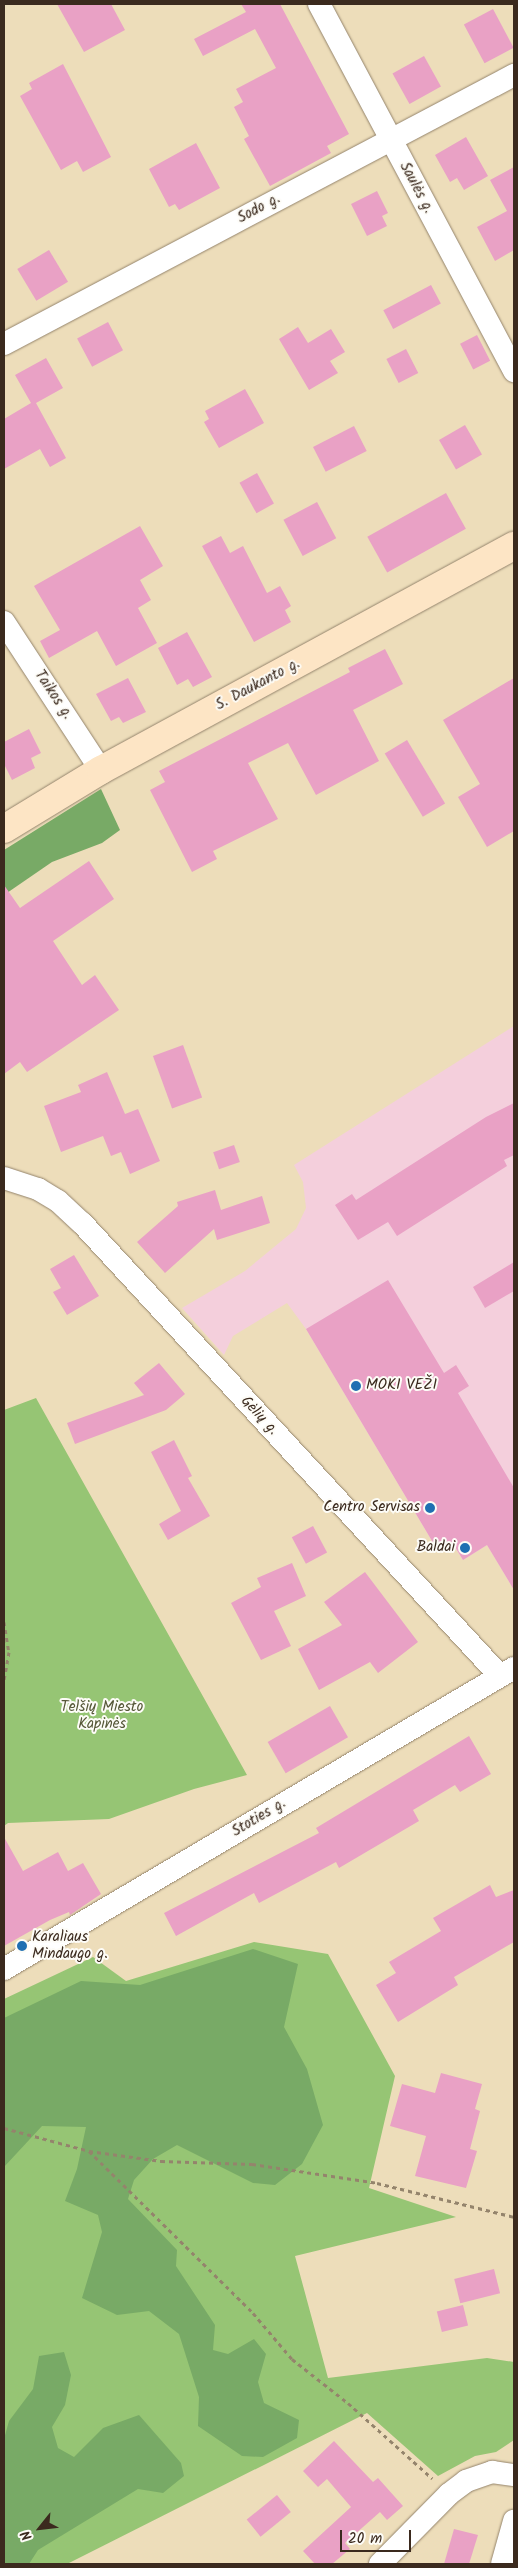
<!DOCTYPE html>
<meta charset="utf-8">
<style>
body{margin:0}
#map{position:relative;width:518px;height:2568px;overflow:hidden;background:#edddba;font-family:Kalam,sans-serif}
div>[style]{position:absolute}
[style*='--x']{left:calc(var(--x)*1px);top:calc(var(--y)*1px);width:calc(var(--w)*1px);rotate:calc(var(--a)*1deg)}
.built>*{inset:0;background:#f4cfdc}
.green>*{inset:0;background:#96c574}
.forest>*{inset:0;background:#78aa66}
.building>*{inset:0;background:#e9a1c5;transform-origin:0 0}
.path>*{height:3px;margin-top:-1.5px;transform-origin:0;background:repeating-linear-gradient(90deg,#94846c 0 4px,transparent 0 8px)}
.roads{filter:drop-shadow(0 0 1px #94846c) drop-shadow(0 0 1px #94846c)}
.street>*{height:22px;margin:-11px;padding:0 11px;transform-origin:11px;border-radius:11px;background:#fff}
.secondary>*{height:28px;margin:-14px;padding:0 14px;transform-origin:14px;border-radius:14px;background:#fde5c5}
.dots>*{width:14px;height:14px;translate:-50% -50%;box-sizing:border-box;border:2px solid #fdfcf7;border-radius:50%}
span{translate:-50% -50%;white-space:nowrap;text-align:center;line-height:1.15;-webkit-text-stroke:4px #fdfcf7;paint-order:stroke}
.street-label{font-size:15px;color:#3b2a1e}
.poi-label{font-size:15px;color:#3b2a1e}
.left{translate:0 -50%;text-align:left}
.right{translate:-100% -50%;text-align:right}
.park-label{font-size:15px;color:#565838}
.frame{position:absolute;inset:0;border:5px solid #3b2a1e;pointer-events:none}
.north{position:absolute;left:15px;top:2503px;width:50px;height:50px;-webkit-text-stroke:4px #fdfcf7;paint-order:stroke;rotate:241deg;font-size:14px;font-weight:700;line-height:20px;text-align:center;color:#3b2a1e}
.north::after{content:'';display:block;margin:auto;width:18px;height:22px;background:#3b2a1e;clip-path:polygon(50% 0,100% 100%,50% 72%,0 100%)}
.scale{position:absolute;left:340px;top:2530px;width:71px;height:22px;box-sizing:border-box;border:2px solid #3b2a1e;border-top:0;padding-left:6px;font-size:15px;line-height:18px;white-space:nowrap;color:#3b2a1e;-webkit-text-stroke:4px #fdfcf7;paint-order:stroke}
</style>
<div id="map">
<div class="built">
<div style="clip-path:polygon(514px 1026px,514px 1590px,487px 1545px,463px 1560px,452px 1543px,438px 1551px,306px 1329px,287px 1303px,233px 1336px,224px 1355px,182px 1308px,245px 1271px,296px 1229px,306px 1208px,303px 1182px,294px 1165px)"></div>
</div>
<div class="green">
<div style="clip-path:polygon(36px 1398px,247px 1775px,194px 1789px,109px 1819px,8px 1823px,4px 1826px,4px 1410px)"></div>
<div style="clip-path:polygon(254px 1942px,328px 1954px,395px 2076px,369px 2188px,456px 2217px,295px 2256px,328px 2378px,487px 2358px,514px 2362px,514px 2440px,496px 2452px,475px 2456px,438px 2476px,367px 2413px,67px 2564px,4px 2564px,4px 1999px,93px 1957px,126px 1981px)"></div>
</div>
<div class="forest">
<div style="clip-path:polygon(101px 789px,120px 830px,102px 843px,52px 862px,4px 895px,4px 850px)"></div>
<div style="clip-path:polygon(253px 1949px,298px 1964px,284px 2027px,307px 2069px,323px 2125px,302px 2164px,275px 2185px,253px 2183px,177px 2145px,153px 2159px,134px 2180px,128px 2199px,177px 2250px,176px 2266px,215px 2325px,213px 2350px,228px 2354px,254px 2339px,266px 2354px,258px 2382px,264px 2403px,299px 2420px,297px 2438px,263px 2457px,242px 2456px,198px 2426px,199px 2397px,179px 2334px,149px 2311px,117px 2315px,82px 2298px,102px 2232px,98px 2215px,65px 2201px,77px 2169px,86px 2127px,42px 2126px,4px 2167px,4px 2018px,81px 1981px,140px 1985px)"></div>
<div style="clip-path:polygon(64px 2352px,71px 2375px,65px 2405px,52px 2427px,58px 2448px,74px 2457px,103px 2428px,139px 2415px,181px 2463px,184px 2476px,163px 2493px,138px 2489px,38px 2550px,29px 2564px,4px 2564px,4px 2439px,9px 2421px,33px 2389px,39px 2356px)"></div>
</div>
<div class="building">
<div style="clip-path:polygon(57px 4px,111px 4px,125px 30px,84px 52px)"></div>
<div style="clip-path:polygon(241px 4px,280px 4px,349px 134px,327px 146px,331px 153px,270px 186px,244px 139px,249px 136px,234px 107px,243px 102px,236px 89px,276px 68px,255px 29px,203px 56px,194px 39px,246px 12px)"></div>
<div style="left:493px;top:9px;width:44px;height:33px;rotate:62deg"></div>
<div style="left:424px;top:56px;width:35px;height:36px;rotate:61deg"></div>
<div style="clip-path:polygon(63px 64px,111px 157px,83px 172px,77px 161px,61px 170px,20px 96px,32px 89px,29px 83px)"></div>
<div style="clip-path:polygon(466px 137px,488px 176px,464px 190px,457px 178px,450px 182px,435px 155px)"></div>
<div style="clip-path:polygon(196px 143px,220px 188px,179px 210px,175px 204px,169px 207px,149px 169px)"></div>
<div style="clip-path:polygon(514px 167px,514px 250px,495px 261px,477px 227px,507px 211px,490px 180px)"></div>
<div style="clip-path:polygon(377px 191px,388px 213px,382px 216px,387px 226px,367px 236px,351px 204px)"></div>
<div style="left:49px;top:250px;width:37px;height:37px;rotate:59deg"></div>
<div style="left:431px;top:285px;width:21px;height:54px;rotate:62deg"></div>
<div style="left:108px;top:322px;width:32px;height:35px;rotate:62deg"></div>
<div style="clip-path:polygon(298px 327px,308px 343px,331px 329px,345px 352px,330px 361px,338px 373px,309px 390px,279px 339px)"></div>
<div style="left:477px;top:335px;width:29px;height:19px;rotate:63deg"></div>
<div style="left:406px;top:349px;width:27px;height:22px;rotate:63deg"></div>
<div style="clip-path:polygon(46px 358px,63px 388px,36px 403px,66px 458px,50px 467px,40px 449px,4px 469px,4px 419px,31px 403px,15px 375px)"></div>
<div style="clip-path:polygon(245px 389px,264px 423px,219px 448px,204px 422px,209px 419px,205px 411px)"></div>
<div style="left:465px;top:425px;width:34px;height:30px;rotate:60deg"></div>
<div style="left:354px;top:426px;width:28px;height:46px;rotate:63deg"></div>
<div style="left:257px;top:473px;width:35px;height:20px;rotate:61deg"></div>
<div style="left:446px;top:493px;width:41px;height:90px;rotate:61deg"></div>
<div style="left:317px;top:502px;width:41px;height:38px;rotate:62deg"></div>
<div style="clip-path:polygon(140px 526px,163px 566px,140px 580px,151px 600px,138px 608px,157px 643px,116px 666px,97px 631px,49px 658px,40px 641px,60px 630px,34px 586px)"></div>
<div style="clip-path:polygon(221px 536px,230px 553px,243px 546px,267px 593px,280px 586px,291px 606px,285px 610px,291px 622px,254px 642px,202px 546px)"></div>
<div style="clip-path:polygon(187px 632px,212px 677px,193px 687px,188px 679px,177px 685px,158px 648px)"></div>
<div style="clip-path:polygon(385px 649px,403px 684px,353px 710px,379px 761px,316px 795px,288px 743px,248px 763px,278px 819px,213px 851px,217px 859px,192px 872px,150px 790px,165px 782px,159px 771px,350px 672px,348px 668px)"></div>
<div style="clip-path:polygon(128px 678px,146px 712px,123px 723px,119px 717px,111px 721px,96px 694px)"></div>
<div style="clip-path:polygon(514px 678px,514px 831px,487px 847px,458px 797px,480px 784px,443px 720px)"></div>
<div style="clip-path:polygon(29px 729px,41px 753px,31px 758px,35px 768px,12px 780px,4px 764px,4px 742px)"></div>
<div style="left:407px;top:740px;width:74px;height:26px;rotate:59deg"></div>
<div style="clip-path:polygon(89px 861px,114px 899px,53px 941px,82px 985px,95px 975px,119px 1010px,27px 1072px,20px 1062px,4px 1074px,4px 885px,20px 908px)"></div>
<div style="left:183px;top:1045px;width:56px;height:32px;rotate:70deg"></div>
<div style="clip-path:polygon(107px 1072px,125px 1114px,138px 1109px,160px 1161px,130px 1174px,121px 1152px,111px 1156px,103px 1136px,61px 1152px,44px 1106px,81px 1092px,78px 1085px)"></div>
<div style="clip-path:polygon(514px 1103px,514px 1155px,504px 1160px,507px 1166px,397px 1236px,388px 1222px,358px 1240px,335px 1205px,352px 1194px,356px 1200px,486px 1117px)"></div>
<div style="left:234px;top:1145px;width:18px;height:22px;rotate:71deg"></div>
<div style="clip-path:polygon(215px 1190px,221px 1210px,262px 1196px,270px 1223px,217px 1240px,214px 1229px,165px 1273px,137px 1242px,178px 1206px,177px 1202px)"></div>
<div style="clip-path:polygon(74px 1255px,99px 1296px,67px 1315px,53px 1292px,61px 1288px,50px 1269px)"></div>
<div style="clip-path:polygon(514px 1262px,514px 1291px,485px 1308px,473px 1287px)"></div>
<div style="clip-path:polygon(388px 1280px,444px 1373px,456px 1365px,469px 1386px,458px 1393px,514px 1488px,514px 1590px,487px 1545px,463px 1560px,452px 1542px,438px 1551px,306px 1329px)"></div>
<div style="clip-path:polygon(159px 1363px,185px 1394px,166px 1410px,75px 1444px,67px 1423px,144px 1395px,134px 1383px)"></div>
<div style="clip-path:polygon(174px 1440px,192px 1476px,188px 1478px,210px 1516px,168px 1540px,159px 1524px,181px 1511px,151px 1452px)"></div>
<div style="left:313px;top:1526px;width:30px;height:24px;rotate:62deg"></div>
<div style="clip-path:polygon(292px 1563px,306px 1596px,274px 1611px,291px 1646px,261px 1660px,231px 1603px,261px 1587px,257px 1578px)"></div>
<div style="clip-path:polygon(365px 1572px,418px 1642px,378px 1673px,370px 1662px,319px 1690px,298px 1649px,342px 1625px,324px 1602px)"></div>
<div style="left:330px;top:1706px;width:36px;height:72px;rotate:60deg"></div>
<div style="clip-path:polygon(469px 1736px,491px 1774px,460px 1792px,455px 1785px,413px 1810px,419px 1821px,339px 1868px,336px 1862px,259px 1903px,254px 1893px,176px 1936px,164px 1913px,319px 1833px,316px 1828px)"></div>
<div style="clip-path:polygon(4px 1837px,23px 1871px,58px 1852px,68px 1871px,83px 1863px,101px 1894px,70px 1915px,69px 1912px,50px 1920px,4px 1946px)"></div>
<div style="clip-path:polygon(490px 1885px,496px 1897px,514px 1890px,514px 1942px,454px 1977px,458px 1985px,398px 2022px,376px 1985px,396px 1973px,389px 1962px,441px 1931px,433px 1918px)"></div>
<div style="clip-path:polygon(441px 2073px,482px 2084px,475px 2109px,480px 2111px,470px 2149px,477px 2151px,466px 2188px,415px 2176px,426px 2136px,390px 2126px,402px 2084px,435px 2093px)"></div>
<div style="left:494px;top:2269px;width:25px;height:41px;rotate:76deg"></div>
<div style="left:463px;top:2305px;width:21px;height:27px;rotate:76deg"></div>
<div style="clip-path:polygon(334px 2441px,373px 2482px,378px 2478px,403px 2506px,387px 2520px,380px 2512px,345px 2543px,350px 2549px,332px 2564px,315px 2564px,303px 2551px,351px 2507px,327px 2479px,318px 2487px,303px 2471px)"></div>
<div style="left:277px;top:2495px;width:22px;height:39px;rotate:51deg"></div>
<div style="clip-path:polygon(454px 2529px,478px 2535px,469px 2564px,444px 2564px)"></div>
</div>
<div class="path">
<div style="--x:4;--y:1622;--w:30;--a:81"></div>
<div style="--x:9;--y:1652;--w:28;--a:100"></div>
<div style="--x:4;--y:2128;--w:88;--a:15.1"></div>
<div style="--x:89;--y:2151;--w:231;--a:44.6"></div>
<div style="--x:253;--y:2313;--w:60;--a:49.7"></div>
<div style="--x:292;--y:2359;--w:71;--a:38.2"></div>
<div style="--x:348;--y:2403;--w:113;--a:41.8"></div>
<div style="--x:89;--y:2151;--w:73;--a:7.9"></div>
<div style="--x:161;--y:2161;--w:91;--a:1.9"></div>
<div style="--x:252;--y:2164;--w:126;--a:8.6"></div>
<div style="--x:377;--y:2183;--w:141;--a:13.9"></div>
</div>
<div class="roads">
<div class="street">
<div style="--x:319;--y:4;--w:416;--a:62"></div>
<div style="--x:4;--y:344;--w:577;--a:-27.81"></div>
<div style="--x:4;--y:622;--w:177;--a:56.8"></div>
<div style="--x:4;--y:1178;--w:36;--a:18"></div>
<div style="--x:38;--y:1189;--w:23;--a:31"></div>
<div style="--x:58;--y:1201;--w:33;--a:43"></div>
<div style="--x:82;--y:1223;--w:616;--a:47.3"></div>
<div style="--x:4;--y:1969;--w:592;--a:-30.55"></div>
<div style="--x:380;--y:2564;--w:98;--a:-45.4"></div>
<div style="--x:449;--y:2494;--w:21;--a:-37"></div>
<div style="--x:466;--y:2481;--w:28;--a:-19"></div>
<div style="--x:492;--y:2472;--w:22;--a:8"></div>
<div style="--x:502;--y:2564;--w:45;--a:-74.4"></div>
</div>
<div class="secondary">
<div style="--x:4;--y:829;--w:114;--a:-31.3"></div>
<div style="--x:101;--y:770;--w:470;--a:-28.5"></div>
</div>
</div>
<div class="dots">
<div style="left:356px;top:1386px;background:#1f6fb2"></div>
<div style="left:430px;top:1508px;background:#1f6fb2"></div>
<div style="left:465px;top:1548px;background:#1f6fb2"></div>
<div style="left:22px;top:1946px;background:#1f6fb2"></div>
</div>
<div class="street-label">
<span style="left:416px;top:188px;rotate:62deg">Saulės g.</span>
<span style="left:259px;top:209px;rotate:-28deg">Sodo g.</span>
<span style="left:258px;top:685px;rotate:-28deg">S. Daukanto g.</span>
<span style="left:53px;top:695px;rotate:56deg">Taikos g.</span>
<span style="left:259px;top:1416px;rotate:47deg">Gėlių g.</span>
<span style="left:259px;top:1818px;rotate:-31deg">Stoties g.</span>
</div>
<div class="poi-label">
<span class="left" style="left:366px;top:1386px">MOKI VEŽI</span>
<span class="right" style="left:420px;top:1508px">Centro Servisas</span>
<span class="right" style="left:455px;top:1548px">Baldai</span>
<span class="left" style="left:32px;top:1946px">Karaliaus<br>Mindaugo g.</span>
</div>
<div class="park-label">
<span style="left:102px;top:1716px">Telšių Miesto<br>Kapinės</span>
</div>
<div class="frame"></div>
<div class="north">N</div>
<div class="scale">20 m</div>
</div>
